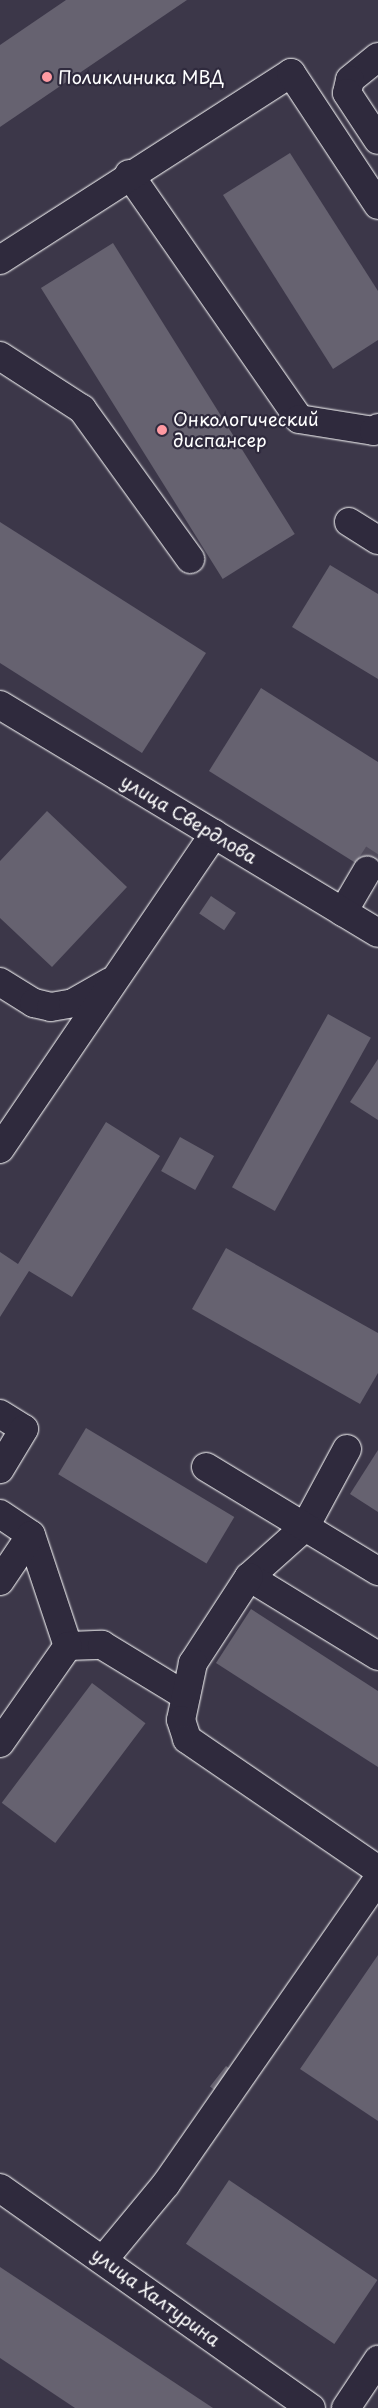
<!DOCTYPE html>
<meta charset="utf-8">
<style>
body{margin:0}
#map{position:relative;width:378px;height:2408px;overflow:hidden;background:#3c3749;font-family:"Playpen Sans",sans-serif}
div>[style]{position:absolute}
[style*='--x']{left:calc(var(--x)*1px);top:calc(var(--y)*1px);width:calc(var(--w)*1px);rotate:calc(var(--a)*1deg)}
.building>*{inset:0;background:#666270;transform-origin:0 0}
.minor-tunnel>*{height:28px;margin-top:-14px;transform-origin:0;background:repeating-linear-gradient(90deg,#504b5b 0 28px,transparent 0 42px)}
.roads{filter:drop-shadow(0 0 1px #fff) drop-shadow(0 0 1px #fff)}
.minor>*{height:28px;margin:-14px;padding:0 14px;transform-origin:14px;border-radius:14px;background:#2f2a3d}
.major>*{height:28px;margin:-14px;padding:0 14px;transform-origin:14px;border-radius:14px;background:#2f2a3d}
.dots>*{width:14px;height:14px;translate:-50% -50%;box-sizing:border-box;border:2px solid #2f2a3d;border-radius:50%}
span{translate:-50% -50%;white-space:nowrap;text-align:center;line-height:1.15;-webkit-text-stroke:4.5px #2f2a3d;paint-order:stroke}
.poi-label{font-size:18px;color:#fff}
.left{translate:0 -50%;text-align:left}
.street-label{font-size:18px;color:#fff}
</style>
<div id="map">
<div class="building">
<div style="clip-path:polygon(66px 0,187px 0,0 127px,0 45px)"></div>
<div style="clip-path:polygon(290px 153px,378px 291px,378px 340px,333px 369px,223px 195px)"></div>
<div style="left:113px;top:243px;width:343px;height:85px;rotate:58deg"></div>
<div style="clip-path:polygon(0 522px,206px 653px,142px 753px,0 663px)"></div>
<div style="clip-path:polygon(330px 565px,378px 594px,378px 679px,292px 627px)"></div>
<div style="clip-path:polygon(261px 688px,378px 762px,378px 877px,209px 771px)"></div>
<div style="clip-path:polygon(47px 811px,127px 887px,52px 967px,0 918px,0 861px)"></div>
<div style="left:211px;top:896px;width:30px;height:21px;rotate:34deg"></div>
<div style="left:328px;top:1014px;width:49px;height:198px;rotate:29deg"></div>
<div style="clip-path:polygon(378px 1059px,378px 1120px,350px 1102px)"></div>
<div style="clip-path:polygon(106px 1122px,160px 1156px,72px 1297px,29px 1271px,0 1317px,0 1252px,18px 1264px)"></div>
<div style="left:180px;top:1137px;width:39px;height:39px;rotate:29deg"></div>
<div style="clip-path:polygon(226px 1248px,378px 1333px,378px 1373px,360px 1404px,192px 1309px)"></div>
<div style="left:86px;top:1428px;width:173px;height:54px;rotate:31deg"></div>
<div style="clip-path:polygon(378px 1450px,378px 1512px,350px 1494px)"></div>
<div style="clip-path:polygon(251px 1609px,378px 1691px,378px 1767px,216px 1663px)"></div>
<div style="left:92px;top:1683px;width:67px;height:150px;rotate:37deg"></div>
<div style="clip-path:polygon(378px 1955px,378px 2121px,300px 2069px)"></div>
<div style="left:226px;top:2066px;width:16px;height:26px;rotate:38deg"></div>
<div style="left:229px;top:2180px;width:179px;height:77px;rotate:34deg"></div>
<div style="clip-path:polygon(0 2267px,213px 2408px,75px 2408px,0 2358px)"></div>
</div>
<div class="minor-tunnel">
<div style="--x:367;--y:871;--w:20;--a:-57"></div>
</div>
<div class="roads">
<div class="minor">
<div style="--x:378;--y:57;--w:36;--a:141"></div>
<div style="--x:350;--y:80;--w:13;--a:103"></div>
<div style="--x:347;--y:93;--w:56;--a:56.6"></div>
<div style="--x:129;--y:174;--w:298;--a:55.2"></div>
<div style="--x:299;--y:419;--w:76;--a:9.1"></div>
<div style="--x:374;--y:431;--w:5;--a:-37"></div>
<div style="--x:0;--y:260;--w:346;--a:-32.7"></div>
<div style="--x:291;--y:73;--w:158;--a:56.6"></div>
<div style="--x:0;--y:356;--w:98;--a:32.9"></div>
<div style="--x:82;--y:409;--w:185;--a:54.2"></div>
<div style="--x:349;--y:522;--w:34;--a:32"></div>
<div style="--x:343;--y:912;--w:48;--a:-59.7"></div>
<div style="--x:0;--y:982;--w:40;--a:32"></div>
<div style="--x:34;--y:1003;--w:17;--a:13"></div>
<div style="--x:51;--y:1007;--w:22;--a:-10"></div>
<div style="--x:73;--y:1003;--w:43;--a:-29.6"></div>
<div style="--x:0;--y:1149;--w:381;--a:-55.8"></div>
<div style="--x:0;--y:1414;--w:28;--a:32"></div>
<div style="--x:24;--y:1429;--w:47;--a:121"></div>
<div style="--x:347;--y:1449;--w:89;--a:118.3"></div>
<div style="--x:305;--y:1527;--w:75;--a:138.2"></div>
<div style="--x:249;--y:1577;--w:151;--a:31.5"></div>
<div style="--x:206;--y:1467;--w:201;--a:31.2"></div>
<div style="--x:0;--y:1514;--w:37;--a:34"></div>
<div style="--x:31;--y:1535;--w:117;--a:71.6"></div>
<div style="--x:68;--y:1646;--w:34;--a:-2"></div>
<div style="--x:102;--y:1645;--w:98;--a:31.3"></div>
<div style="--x:249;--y:1577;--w:103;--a:123.1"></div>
<div style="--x:193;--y:1663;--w:58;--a:101.9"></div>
<div style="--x:181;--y:1720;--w:20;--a:72"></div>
<div style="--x:187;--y:1739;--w:232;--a:34.4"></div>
<div style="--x:0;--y:1581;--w:55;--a:-56"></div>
<div style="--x:0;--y:1743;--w:118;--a:-55"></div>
<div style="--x:0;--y:2188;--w:381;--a:35.3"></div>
<div style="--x:104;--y:2259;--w:97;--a:-50.4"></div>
<div style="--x:166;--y:2184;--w:371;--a:-55.2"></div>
<div style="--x:346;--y:2408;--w:58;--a:-56.3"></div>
</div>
<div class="major">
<div style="--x:0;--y:705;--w:441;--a:31.1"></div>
</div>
</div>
<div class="dots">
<div style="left:47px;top:77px;background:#ff9aa2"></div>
<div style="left:162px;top:430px;background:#ff9aa2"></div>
</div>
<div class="poi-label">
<span class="left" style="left:58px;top:77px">Поликлиника МВД</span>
<span class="left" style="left:173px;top:430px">Онкологический<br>диспансер</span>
</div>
<div class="street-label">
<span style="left:189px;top:819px;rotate:31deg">улица Свердлова</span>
<span style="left:156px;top:2297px;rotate:36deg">улица Халтурина</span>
</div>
</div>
